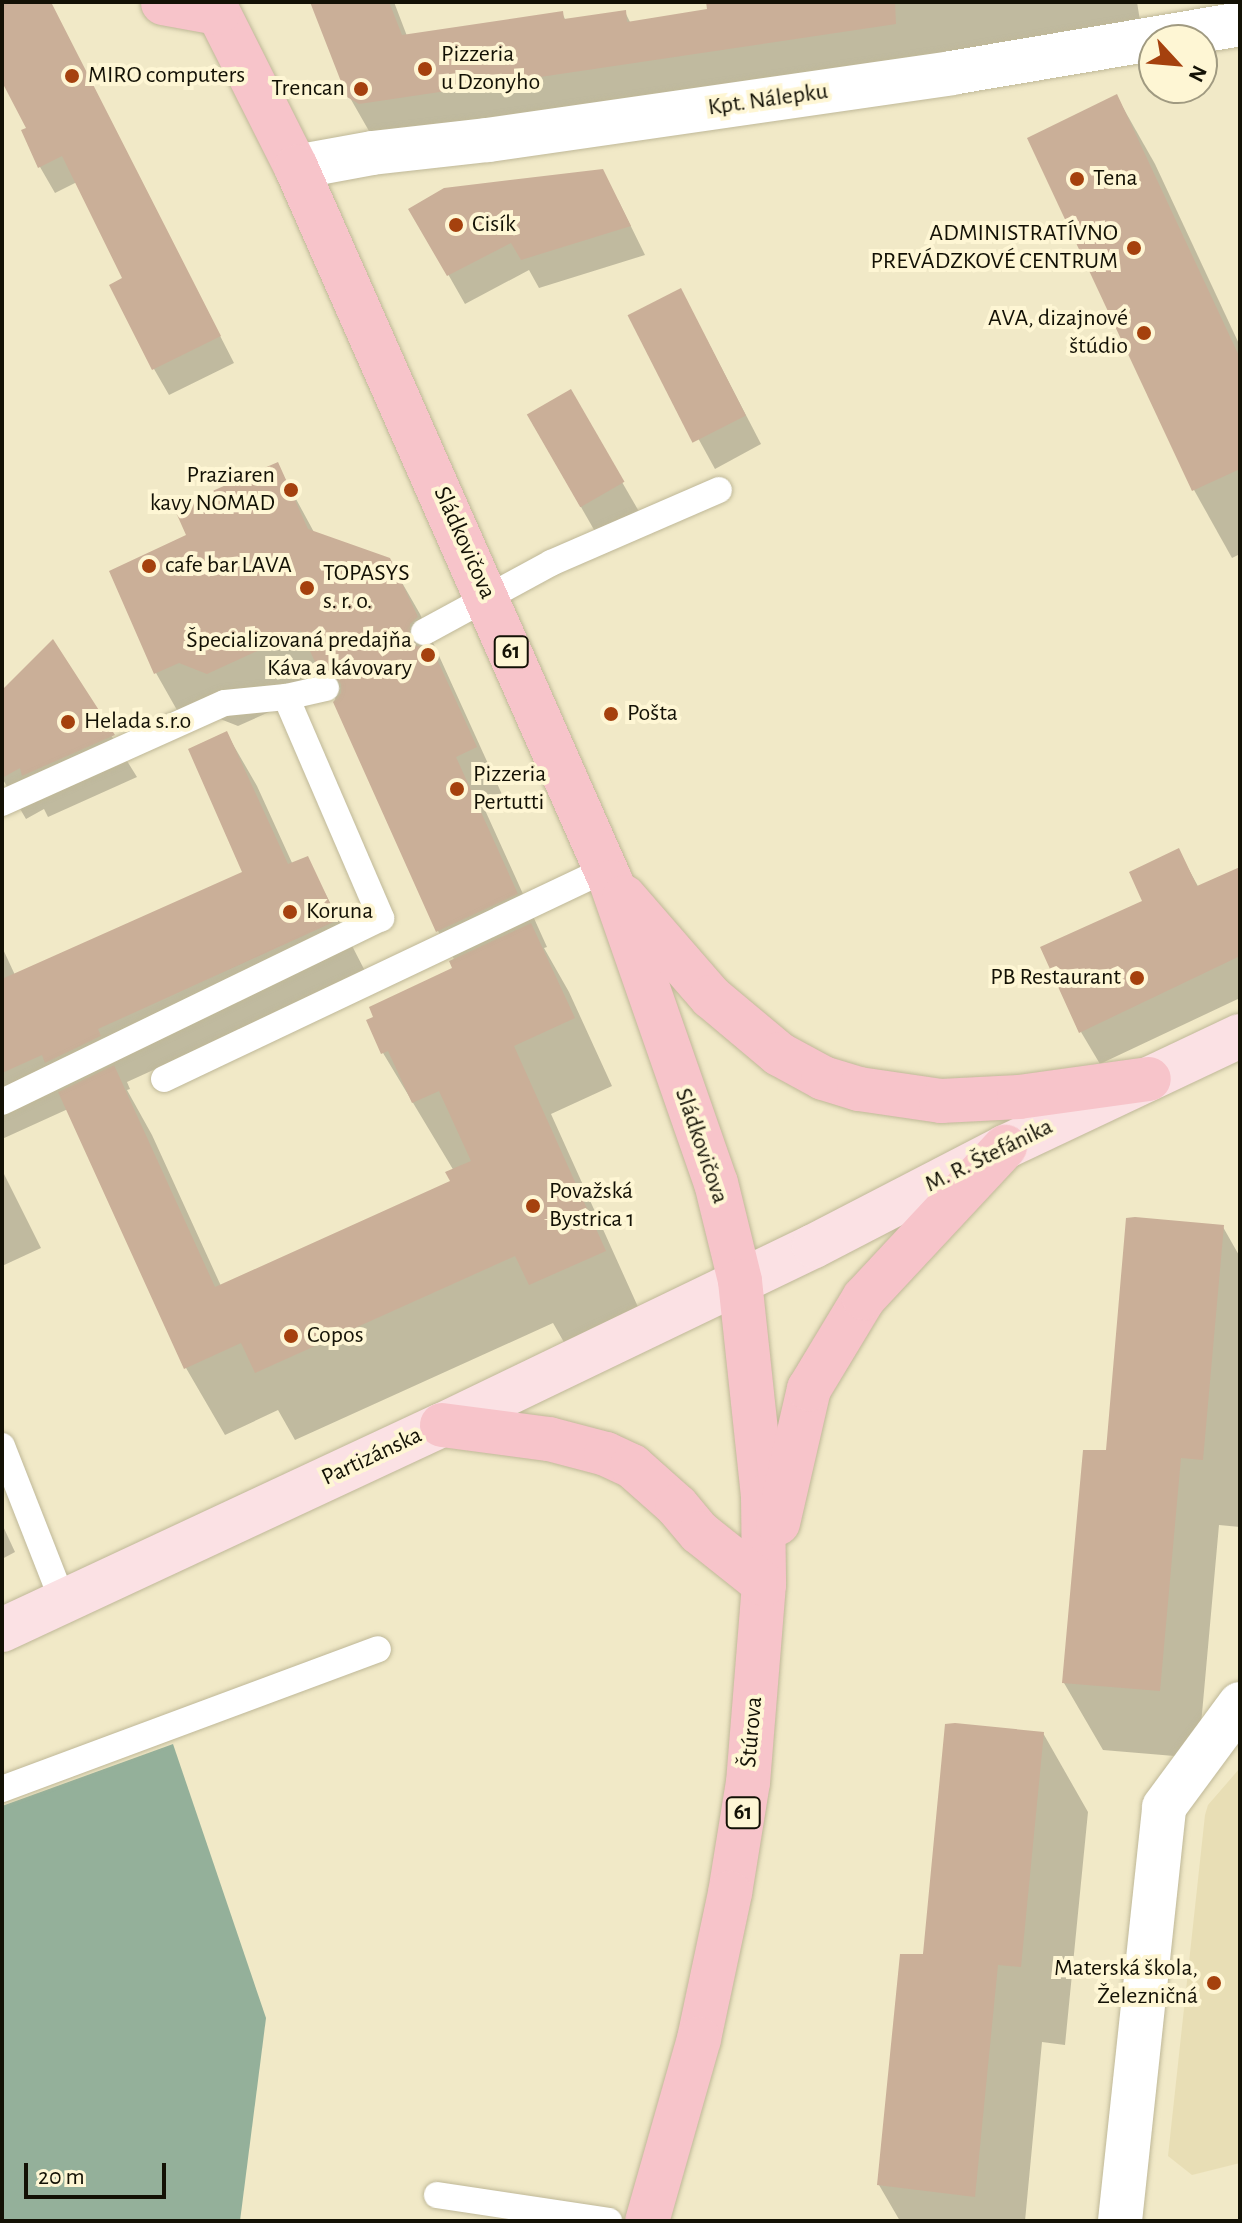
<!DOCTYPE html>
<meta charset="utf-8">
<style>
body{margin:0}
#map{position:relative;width:1242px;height:2223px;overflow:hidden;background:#f1e9c7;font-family:"Alegreya Sans",sans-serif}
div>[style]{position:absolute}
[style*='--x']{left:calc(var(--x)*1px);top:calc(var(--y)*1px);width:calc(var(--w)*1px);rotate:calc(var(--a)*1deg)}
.built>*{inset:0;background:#e8deb5}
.forest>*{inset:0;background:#94b09a}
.shadow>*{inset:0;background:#0003;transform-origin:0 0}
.building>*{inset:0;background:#caaf98;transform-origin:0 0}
.roads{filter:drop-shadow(0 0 2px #bfb898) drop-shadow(0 0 2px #bfb898)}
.service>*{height:26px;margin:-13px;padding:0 13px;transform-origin:13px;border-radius:13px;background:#fff}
.minor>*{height:44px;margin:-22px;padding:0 22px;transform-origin:22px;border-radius:22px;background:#fff}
.secondary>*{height:44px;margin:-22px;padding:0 22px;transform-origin:22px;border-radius:22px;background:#fbe1e4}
.primary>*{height:44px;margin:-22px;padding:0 22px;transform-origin:22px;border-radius:22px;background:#f7c4ca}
.dots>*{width:22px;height:22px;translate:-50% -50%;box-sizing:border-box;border:4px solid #fef6d4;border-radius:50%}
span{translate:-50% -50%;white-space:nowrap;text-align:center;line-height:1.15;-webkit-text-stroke:8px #fef6d4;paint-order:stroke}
.shield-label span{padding:2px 6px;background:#fef6d4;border:2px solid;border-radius:6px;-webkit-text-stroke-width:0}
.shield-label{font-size:22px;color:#131105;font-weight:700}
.poi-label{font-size:24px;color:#131105}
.left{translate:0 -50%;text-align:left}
.right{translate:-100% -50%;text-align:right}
.street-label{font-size:24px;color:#131105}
.frame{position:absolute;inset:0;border:4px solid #131105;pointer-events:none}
.north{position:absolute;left:1138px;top:24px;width:80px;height:80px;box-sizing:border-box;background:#fef6d4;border:2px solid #a09a81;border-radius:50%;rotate:116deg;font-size:22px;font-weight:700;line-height:32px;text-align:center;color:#131105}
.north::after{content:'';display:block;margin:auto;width:28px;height:36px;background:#a5410e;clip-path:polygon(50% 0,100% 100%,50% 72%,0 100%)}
.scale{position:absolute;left:24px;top:2163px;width:142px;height:36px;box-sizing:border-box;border:4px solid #131105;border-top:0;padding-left:10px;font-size:24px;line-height:28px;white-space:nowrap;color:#131105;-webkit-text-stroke:6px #fef6d4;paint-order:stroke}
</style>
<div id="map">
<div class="built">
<div style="clip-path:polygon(1240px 1768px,1240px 2163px,1192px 2175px,1168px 2156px,1205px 1815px,1208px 1805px)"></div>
</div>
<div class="forest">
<div style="clip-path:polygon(173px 1744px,266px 2018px,240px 2221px,2px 2221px,2px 1806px)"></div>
</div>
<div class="shadow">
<div style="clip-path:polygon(2px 2px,49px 2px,234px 363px,169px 395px,154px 369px,125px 279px,77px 182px,55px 193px,40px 167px,29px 129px,2px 78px)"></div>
<div style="clip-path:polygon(312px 2px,394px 2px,407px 36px,562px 13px,566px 21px,625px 12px,631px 24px,710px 11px,736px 2px,1137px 2px,1141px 27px,380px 138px,369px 131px,349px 96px)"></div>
<div style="clip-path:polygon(1117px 97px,1155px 164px,1240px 346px,1240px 554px,1232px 558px,1194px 490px,1030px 139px)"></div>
<div style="clip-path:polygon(618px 200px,645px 255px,539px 288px,529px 270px,465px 304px,411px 209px)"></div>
<div style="clip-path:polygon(631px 316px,696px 319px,761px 444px,715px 469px)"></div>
<div style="left:570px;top:392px;width:137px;height:48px;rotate:60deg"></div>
<div style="clip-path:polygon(277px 464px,315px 534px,389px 560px,420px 614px,505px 801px,485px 810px,547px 947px,544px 948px,569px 992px,612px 1086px,551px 1114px,643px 1318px,569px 1351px,553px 1323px,295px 1440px,278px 1410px,225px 1435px,186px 1368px,68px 1109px,2px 1139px,2px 947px,15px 975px,244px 873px,227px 734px,257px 786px,293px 865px,307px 858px,366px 973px,127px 1082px,130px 1089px,127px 1090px,152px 1135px,221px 1286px,453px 1182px,454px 1171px,383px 1053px,368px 1021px,455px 969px,455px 961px,438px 931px,329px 685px,238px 726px,210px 715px,186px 726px,156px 673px,189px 536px)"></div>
<div style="clip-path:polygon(53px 642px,137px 777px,48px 817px,44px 809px,26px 819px,2px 778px,2px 693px)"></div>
<div style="clip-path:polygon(1178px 850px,1199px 888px,1240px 871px,1240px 998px,1100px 1064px,1081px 1032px,1145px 902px)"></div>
<div style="clip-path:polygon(2px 1170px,41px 1248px,2px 1266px)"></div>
<div style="clip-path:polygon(1223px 1227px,1240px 1257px,1240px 1527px,1219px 1525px,1198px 1758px,1103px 1750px,1064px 1683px,1107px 1452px)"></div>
<div style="clip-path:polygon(2px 1524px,15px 1552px,2px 1559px)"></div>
<div style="clip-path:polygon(1043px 1733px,1088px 1812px,1065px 2045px,1042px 2042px,1025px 2221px,900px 2221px,879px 2185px,925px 1956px)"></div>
</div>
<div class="building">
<div style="clip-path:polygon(2px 2px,51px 2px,221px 336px,152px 370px,109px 285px,122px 278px,62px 156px,38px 168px,21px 130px,26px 128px,2px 82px)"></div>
<div style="clip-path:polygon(310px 2px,389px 2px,402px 35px,563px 11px,564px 19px,626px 10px,627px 22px,707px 9px,706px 2px,895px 2px,896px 24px,359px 104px,347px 97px)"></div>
<div style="clip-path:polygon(1117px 94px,1240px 358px,1240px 469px,1192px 491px,1027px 138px)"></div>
<div style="clip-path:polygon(603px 169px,631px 226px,521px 260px,511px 243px,447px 276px,408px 209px,444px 188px)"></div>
<div style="left:681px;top:288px;width:143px;height:60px;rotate:63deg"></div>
<div style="left:571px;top:389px;width:107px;height:51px;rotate:60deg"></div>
<div style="clip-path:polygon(278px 462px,308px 529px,390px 558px,418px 617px,410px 624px,410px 639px,416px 646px,431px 646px,477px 747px,456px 757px,518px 894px,436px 932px,333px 702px,341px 693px,341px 684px,331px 673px,320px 673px,301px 631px,207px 674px,179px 663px,154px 674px,109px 571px,186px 535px,174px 508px)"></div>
<div style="clip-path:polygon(53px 639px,115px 735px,22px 776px,20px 768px,2px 778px,2px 690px)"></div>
<div style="clip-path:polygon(227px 731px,288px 864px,308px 856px,338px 920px,98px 1029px,101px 1036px,45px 1063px,42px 1055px,2px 1073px,2px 979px,242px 872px,188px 749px)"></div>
<div style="clip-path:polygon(1179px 848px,1197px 886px,1240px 867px,1240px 956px,1079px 1033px,1040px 947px,1142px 901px,1129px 872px)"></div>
<div style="clip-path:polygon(531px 923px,575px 1018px,514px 1046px,606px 1251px,529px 1285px,515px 1256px,255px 1373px,241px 1343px,184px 1369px,58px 1092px,114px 1065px,215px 1287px,450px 1181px,445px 1172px,471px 1161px,439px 1091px,412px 1103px,388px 1051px,381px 1054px,366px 1020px,373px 1017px,369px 1007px,452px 968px,449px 961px)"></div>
<div style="clip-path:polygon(1135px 1217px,1224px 1225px,1203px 1460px,1181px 1458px,1160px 1691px,1062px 1683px,1083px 1450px,1106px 1450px,1126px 1218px)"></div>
<div style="clip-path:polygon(955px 1723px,1044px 1732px,1021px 1967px,998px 1965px,975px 2197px,877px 2185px,900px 1954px,923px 1954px,945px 1724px)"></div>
</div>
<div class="roads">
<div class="service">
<div style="--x:424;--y:632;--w:145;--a:-28.5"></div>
<div style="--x:551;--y:563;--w:183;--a:-23.5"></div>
<div style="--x:286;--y:697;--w:41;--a:-12.7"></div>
<div style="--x:2;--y:803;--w:244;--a:-24.2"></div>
<div style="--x:225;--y:703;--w:61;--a:-5.6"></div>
<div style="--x:286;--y:697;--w:241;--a:66.7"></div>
<div style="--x:381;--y:918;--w:421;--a:154.1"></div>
<div style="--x:164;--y:1079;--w:488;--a:-25.4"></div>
<div style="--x:2;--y:1446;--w:168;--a:68.6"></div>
<div style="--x:2;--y:1789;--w:401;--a:-20.4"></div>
<div style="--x:437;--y:2195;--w:174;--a:8.6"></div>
</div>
<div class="minor">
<div style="--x:296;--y:167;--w:77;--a:-10.4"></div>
<div style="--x:372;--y:153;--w:117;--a:-6.4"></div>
<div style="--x:488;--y:140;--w:468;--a:-8.2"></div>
<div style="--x:951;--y:73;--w:293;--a:-9.6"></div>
<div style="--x:1120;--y:2221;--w:416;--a:-83.9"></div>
<div style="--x:1164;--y:1807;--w:128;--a:-53.6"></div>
</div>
<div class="secondary">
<div style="--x:2;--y:1630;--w:485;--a:-25"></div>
<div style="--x:442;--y:1425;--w:413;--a:-25.7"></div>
<div style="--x:814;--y:1246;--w:215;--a:-27.4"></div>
<div style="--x:1005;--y:1147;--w:260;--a:-25.3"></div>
</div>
<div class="primary">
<div style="--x:213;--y:2;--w:185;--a:63.3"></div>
<div style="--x:296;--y:167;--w:781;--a:66.22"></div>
<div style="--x:611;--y:882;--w:319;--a:70.8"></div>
<div style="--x:716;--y:1183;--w:101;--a:76.2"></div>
<div style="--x:740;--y:1281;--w:217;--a:83.9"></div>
<div style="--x:763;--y:1497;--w:87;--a:89.3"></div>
<div style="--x:764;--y:1584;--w:199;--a:94.6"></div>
<div style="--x:748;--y:1782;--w:112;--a:99.2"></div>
<div style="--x:730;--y:1893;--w:149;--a:102"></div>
<div style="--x:699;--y:2039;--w:189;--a:105.9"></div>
<div style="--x:163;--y:3;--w:56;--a:10.3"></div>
<div style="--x:624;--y:897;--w:133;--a:49"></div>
<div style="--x:711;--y:997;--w:89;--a:40"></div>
<div style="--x:779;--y:1054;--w:50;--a:28.6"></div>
<div style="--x:823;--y:1078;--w:38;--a:17"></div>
<div style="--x:859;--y:1089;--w:83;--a:8.3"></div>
<div style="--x:941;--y:1101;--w:78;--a:-2.9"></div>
<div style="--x:1019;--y:1097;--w:131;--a:-7.9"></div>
<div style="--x:442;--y:1425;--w:108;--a:7.5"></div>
<div style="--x:549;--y:1439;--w:59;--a:14.7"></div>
<div style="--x:606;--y:1454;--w:29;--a:25"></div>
<div style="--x:632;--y:1466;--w:60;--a:41.6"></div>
<div style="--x:677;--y:1506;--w:35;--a:50"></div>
<div style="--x:700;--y:1533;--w:82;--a:38.6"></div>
<div style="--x:778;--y:1523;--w:138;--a:-77"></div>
<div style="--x:809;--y:1389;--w:106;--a:-58.9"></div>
<div style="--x:864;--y:1298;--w:207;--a:-47"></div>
</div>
</div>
<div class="dots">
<div style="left:425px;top:69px;background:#a5410e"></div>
<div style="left:72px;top:76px;background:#a5410e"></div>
<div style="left:361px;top:89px;background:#a5410e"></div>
<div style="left:1077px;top:179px;background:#a5410e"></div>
<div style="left:456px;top:225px;background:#a5410e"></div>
<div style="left:1134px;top:248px;background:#a5410e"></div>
<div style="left:1144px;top:333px;background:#a5410e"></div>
<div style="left:291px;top:490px;background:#a5410e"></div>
<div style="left:149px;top:566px;background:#a5410e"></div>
<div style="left:307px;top:588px;background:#a5410e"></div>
<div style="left:428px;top:655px;background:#a5410e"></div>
<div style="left:611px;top:714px;background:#a5410e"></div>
<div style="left:68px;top:722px;background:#a5410e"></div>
<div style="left:457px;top:789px;background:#a5410e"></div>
<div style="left:290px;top:912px;background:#a5410e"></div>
<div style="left:1137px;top:978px;background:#a5410e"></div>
<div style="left:533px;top:1206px;background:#a5410e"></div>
<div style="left:291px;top:1336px;background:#a5410e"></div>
<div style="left:1214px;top:1983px;background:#a5410e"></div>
</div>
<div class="shield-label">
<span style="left:511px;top:652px">61</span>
<span style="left:743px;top:1813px">61</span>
</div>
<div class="poi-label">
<span class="left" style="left:441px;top:69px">Pizzeria<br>u Dzonyho</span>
<span class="left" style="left:88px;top:76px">MIRO computers</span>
<span class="right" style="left:345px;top:89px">Trencan</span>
<span class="left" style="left:1093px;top:179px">Tena</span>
<span class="left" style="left:472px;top:225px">Cisík</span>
<span class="right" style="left:1118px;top:248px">ADMINISTRATÍVNO<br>PREVÁDZKOVÉ CENTRUM</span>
<span class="right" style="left:1128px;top:333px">AVA, dizajnové<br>štúdio</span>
<span class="right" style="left:275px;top:490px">Praziaren<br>kavy NOMAD</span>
<span class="left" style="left:165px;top:566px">cafe bar LAVA</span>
<span class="left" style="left:323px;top:588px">TOPASYS<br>s. r. o.</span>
<span class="right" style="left:412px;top:655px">Špecializovaná predajňa<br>Káva a kávovary</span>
<span class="left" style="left:627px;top:714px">Pošta</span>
<span class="left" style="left:84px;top:722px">Helada s.r.o</span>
<span class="left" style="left:473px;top:789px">Pizzeria<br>Pertutti</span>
<span class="left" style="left:306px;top:912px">Koruna</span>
<span class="right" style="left:1121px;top:978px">PB Restaurant</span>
<span class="left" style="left:549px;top:1206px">Považská<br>Bystrica 1</span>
<span class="left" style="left:307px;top:1336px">Copos</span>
<span class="right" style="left:1198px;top:1983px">Materská škola,<br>Železničná</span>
</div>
<div class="street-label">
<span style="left:768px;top:100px;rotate:-8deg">Kpt. Nálepku</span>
<span style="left:464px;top:543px;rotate:66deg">Sládkovičova</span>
<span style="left:701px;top:1146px;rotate:71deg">Sládkovičova</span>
<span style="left:989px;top:1156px;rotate:-26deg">M. R. Štefánika</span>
<span style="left:372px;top:1457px;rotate:-25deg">Partizánska</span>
<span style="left:752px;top:1732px;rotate:-85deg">Štúrova</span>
</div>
<div class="frame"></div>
<div class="north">N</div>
<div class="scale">20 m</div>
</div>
